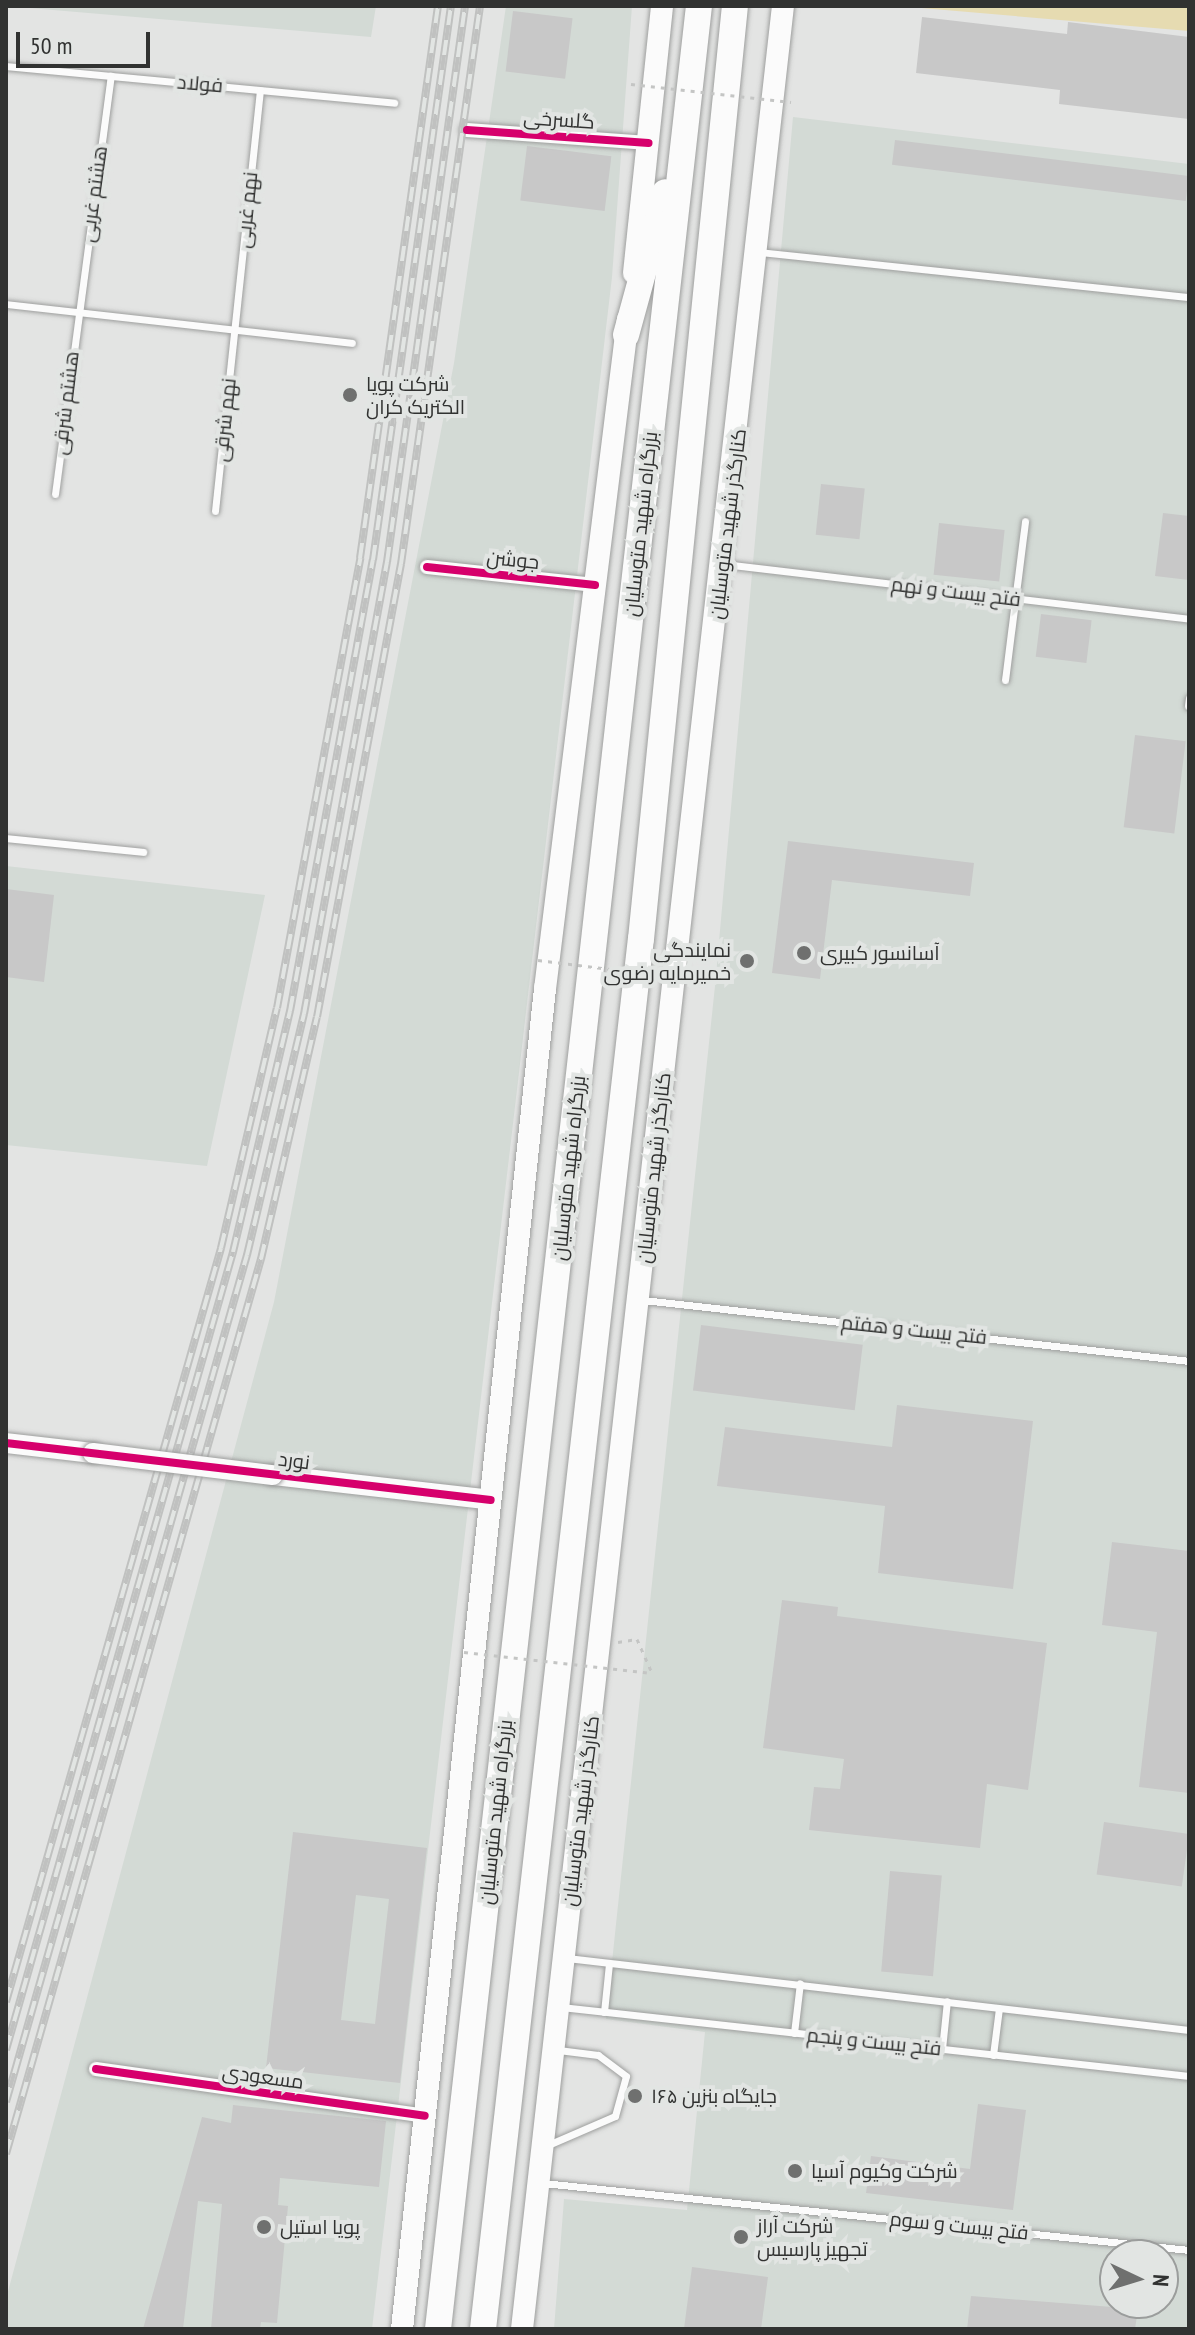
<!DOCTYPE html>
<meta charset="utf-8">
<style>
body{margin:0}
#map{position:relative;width:1195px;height:2335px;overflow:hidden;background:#e3e4e3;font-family:"PT Sans Narrow",Cairo,sans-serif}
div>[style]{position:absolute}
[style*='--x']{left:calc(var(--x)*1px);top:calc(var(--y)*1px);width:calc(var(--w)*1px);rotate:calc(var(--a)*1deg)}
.built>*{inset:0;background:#d3dad5}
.green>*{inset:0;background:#e6dbb1}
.building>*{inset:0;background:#c8c8c8;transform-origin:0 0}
.path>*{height:3px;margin-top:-1.5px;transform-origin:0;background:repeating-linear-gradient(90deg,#c4c5c4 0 4px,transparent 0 10px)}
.roads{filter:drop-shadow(0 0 2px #9e9f9e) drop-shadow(0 0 2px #9e9f9e)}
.lane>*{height:7px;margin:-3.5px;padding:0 3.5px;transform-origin:3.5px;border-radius:3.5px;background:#fbfbfb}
.street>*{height:14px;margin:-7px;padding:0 7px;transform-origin:7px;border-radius:7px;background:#fbfbfb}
.secondary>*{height:20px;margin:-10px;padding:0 10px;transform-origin:10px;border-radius:10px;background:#fbfbfb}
.primary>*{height:22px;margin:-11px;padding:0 11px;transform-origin:11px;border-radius:11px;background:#fbfbfb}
.highway>*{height:26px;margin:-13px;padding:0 13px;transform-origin:13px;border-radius:13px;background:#fbfbfb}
.rail>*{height:8px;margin-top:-4px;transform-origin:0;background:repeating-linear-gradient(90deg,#e2e5e3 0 15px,#c0c1c0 0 30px);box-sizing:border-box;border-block:2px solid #c0c1c0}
.path-bridge>*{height:3px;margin-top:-1.5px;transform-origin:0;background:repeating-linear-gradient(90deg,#c4c5c4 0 4px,transparent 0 10px)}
.bridges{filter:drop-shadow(0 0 2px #9e9f9e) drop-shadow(0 0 2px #9e9f9e)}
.secondary-bridge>*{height:20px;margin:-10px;padding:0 10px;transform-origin:10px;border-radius:10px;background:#fbfbfb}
.cycleway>*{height:8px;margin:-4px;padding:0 4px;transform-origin:4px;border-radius:4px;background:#d6006c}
.dots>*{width:22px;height:22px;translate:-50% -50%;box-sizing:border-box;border:4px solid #e2e5e3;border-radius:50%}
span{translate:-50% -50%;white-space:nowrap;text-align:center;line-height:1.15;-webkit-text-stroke:8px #e2e5e3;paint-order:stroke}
.street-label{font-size:20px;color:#313231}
.poi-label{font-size:20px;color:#313231}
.left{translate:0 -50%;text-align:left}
.right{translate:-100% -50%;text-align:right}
.frame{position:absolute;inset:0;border:8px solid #313231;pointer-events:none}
.north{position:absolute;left:1099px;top:2239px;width:80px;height:80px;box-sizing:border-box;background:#e2e5e3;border:2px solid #9b9d9c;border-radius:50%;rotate:94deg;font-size:22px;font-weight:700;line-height:32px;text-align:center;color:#313231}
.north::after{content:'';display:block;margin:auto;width:28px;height:36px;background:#6f706f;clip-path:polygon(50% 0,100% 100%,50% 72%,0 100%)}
.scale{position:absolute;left:16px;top:32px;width:134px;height:36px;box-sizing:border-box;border:4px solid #313231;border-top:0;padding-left:10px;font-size:24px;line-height:28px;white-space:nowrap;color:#313231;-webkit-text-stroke:6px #e2e5e3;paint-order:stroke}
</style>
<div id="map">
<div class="built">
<div style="clip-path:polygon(6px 6px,376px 6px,371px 37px)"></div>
<div style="clip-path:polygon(506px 6px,632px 6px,612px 277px,372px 2329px,6px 2329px,6px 2299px,274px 1302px,454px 363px)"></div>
<div style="clip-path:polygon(evenodd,793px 117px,1189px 164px,1189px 2329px,554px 2329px,564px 2199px,687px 2210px,705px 2032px,606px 2019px,715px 986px,793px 117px,1115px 2255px,1163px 2255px,1163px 2303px,1115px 2303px,1115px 2255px)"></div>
<div style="clip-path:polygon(6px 866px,265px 895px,207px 1166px,6px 1145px)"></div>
</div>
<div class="green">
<div style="clip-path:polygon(898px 6px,1189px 6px,1189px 31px)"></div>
</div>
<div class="building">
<div style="left:513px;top:11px;width:60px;height:61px;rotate:7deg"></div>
<div style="clip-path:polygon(922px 17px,1067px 34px,1068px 22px,1189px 37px,1189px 119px,1059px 104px,1060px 90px,916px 73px)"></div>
<div style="left:895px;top:140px;width:296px;height:25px;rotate:7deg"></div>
<div style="left:527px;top:146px;width:85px;height:55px;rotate:7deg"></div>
<div style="left:821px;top:484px;width:44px;height:51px;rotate:6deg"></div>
<div style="clip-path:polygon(1163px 513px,1189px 516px,1189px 580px,1155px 576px)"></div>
<div style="left:939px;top:523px;width:66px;height:52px;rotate:6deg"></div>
<div style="left:1041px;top:614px;width:51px;height:43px;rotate:7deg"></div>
<div style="left:1135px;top:735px;width:51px;height:93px;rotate:7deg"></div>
<div style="clip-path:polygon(788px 841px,974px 863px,970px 896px,832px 880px,820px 979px,772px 973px)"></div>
<div style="clip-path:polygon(6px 889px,54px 895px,44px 982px,6px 977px)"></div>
<div style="left:701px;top:1325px;width:163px;height:66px;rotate:7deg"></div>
<div style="clip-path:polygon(897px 1405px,1033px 1421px,1013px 1589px,878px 1573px,885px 1506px,717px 1486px,725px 1427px,892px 1447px)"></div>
<div style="clip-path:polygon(1112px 1542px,1189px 1551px,1189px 1793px,1139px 1787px,1157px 1632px,1102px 1625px)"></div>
<div style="clip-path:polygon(782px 1600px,838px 1607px,837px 1616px,1047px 1643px,1028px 1790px,987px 1784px,980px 1848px,809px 1830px,814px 1787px,840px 1789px,844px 1759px,763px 1748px)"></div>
<div style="left:1104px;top:1822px;width:86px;height:53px;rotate:8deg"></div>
<div style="clip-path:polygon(evenodd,293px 1832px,427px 1848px,400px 2083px,266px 2068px,293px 1832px,356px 1895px,389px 1899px,375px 2024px,341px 2020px,356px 1895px)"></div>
<div style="left:890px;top:1871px;width:52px;height:101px;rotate:5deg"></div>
<div style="clip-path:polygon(978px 2104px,1026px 2110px,1013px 2210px,866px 2193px,871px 2156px,970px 2169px)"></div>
<div style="clip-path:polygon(233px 2105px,386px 2121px,379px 2187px,280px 2178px,278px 2205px,288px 2206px,277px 2323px,261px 2322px,260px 2329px,211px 2329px,222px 2204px,198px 2201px,183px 2329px,143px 2329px,202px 2117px,231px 2123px)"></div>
<div style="clip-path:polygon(692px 2267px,768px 2277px,761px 2329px,684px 2329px)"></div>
<div style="clip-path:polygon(971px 2296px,1138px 2309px,1135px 2329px,967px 2329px)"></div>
</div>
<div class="path">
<div style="--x:696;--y:974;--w:12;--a:35"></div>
<div style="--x:618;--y:1642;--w:19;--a:-9"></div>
<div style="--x:637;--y:1639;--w:37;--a:66"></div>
</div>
<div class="roads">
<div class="lane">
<div style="--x:6;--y:66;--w:390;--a:5.4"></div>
<div style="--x:759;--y:252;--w:432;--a:6"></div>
<div style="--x:6;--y:304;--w:348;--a:6.4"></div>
<div style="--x:55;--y:494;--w:422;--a:-82.4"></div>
<div style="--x:215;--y:511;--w:423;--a:-83.9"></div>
<div style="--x:723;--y:564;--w:469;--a:6.7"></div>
<div style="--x:1005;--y:680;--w:160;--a:-82.8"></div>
<div style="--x:1188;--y:706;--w:8;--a:-83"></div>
<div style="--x:6;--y:838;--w:138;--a:5.8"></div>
<div style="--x:643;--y:1300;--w:549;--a:6.37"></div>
<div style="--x:567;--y:1958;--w:626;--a:6.6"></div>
<div style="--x:561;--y:2007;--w:632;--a:6.27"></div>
<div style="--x:604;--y:2012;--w:48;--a:-84.1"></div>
<div style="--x:794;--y:2033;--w:50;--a:-83.2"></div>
<div style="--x:942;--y:2049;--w:48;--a:-84.1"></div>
<div style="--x:993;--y:2055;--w:47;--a:-82.7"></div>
<div style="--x:548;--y:2145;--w:73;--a:-23.4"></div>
<div style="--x:615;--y:2116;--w:41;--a:-74.6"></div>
<div style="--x:626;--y:2076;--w:35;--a:-143"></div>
<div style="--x:598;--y:2055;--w:40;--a:-172.9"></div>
<div style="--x:543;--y:2183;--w:649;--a:5.92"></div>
</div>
<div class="street">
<div style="--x:467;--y:130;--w:182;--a:4.1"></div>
<div style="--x:427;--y:567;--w:169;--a:6.1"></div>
<div style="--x:96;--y:2069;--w:332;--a:8.1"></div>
</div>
<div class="secondary">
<div style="--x:6;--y:1443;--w:88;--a:6.6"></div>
<div style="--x:273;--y:1475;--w:219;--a:6.5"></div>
</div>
<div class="primary">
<div style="--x:634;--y:273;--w:268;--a:-84"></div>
<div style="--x:402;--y:2329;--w:1348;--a:-83.91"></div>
<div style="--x:545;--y:989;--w:675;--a:-82.94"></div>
<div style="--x:522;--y:2329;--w:2338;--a:-83.59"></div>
</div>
<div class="highway">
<div style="--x:626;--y:335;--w:148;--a:-74.7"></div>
<div style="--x:438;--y:2329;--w:2338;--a:-83.59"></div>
<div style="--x:483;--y:2329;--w:1399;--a:-83.52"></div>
<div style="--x:641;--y:939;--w:938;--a:-84.25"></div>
</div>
</div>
<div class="rail">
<div style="--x:6;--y:2002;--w:784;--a:-74.08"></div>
<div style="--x:221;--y:1248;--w:246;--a:-76.9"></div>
<div style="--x:277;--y:1008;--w:458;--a:-79.5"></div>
<div style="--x:360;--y:558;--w:557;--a:-81.96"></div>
<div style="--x:6;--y:2050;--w:830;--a:-74.12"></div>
<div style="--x:233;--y:1252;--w:248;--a:-76.7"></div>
<div style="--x:290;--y:1011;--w:459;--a:-79.6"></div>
<div style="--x:373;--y:560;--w:559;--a:-81.99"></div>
<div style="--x:6;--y:2102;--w:881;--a:-74.12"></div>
<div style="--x:247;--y:1255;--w:248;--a:-76.7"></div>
<div style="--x:304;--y:1014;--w:460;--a:-79.6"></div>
<div style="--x:387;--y:562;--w:561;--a:-82.01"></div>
<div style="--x:6;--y:2154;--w:931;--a:-74.1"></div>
<div style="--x:261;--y:1259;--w:248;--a:-77"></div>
<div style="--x:317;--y:1017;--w:461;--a:-79.5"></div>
<div style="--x:401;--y:564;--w:564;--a:-81.94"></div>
</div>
<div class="path-bridge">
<div style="--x:631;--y:84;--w:161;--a:6.4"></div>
<div style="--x:538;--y:960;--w:169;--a:7.1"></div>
<div style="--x:464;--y:1652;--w:189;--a:6.4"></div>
</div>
<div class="bridges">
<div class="secondary-bridge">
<div style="--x:93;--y:1453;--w:181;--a:7"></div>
</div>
</div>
<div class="cycleway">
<div style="--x:467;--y:130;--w:182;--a:4.1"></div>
<div style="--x:427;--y:567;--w:169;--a:6.1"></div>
<div style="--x:6;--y:1443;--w:488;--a:6.7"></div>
<div style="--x:96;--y:2069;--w:332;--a:8.1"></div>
</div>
<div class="dots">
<div style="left:350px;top:395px;background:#6f706f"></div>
<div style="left:804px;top:953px;background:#6f706f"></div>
<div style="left:747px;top:961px;background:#6f706f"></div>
<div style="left:635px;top:2096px;background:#6f706f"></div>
<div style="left:795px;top:2171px;background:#6f706f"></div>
<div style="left:264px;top:2227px;background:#6f706f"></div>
<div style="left:741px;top:2237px;background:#6f706f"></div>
</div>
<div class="street-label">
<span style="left:200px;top:84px;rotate:5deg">فولاد</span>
<span style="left:559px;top:120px;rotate:4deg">گلسرخی</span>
<span style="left:94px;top:194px;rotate:-82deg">هشتم غربی</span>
<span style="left:247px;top:210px;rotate:-84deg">نهم غربی</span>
<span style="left:66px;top:403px;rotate:-83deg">هشتم شرقی</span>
<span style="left:225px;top:420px;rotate:-84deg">نهم شرقی</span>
<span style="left:641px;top:524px;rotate:-84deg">بزرگراه شهید متوسلیان</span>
<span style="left:728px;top:524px;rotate:-83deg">کنارگذر شهید متوسلیان</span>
<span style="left:513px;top:560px;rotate:6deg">جوشن</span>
<span style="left:956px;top:592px;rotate:7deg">فتح بیست و نهم</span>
<span style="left:569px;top:1168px;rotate:-84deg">بزرگراه شهید متوسلیان</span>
<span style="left:654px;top:1168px;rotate:-84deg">کنارگذر شهید متوسلیان</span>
<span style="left:914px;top:1330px;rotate:6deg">فتح بیست و هفتم</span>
<span style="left:294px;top:1461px;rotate:7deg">نورد</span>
<span style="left:581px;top:1811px;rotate:-83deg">کنارگذر شهید متوسلیان</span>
<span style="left:496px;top:1812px;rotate:-84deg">بزرگراه شهید متوسلیان</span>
<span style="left:874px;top:2042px;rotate:6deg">فتح بیست و پنجم</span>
<span style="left:263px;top:2077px;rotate:8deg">مسعودی</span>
<span style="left:959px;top:2226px;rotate:6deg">فتح بیست و سوم</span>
</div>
<div class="poi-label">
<span class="left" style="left:366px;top:396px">شرکت پویا<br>الکتریک کران</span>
<span class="right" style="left:731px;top:962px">نمایندگی<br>خمیرمایه رضوی</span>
<span class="left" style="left:820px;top:953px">آسانسور کبیری</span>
<span class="left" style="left:651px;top:2096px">جایگاه بنزین ۱۶۵</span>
<span class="left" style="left:811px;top:2171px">شرکت وکیوم آسیا</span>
<span class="left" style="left:757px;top:2238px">شرکت آراز<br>تجهیز پارسیس</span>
<span class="left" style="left:280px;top:2227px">پویا استیل</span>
</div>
<div class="frame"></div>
<div class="north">N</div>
<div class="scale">50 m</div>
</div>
